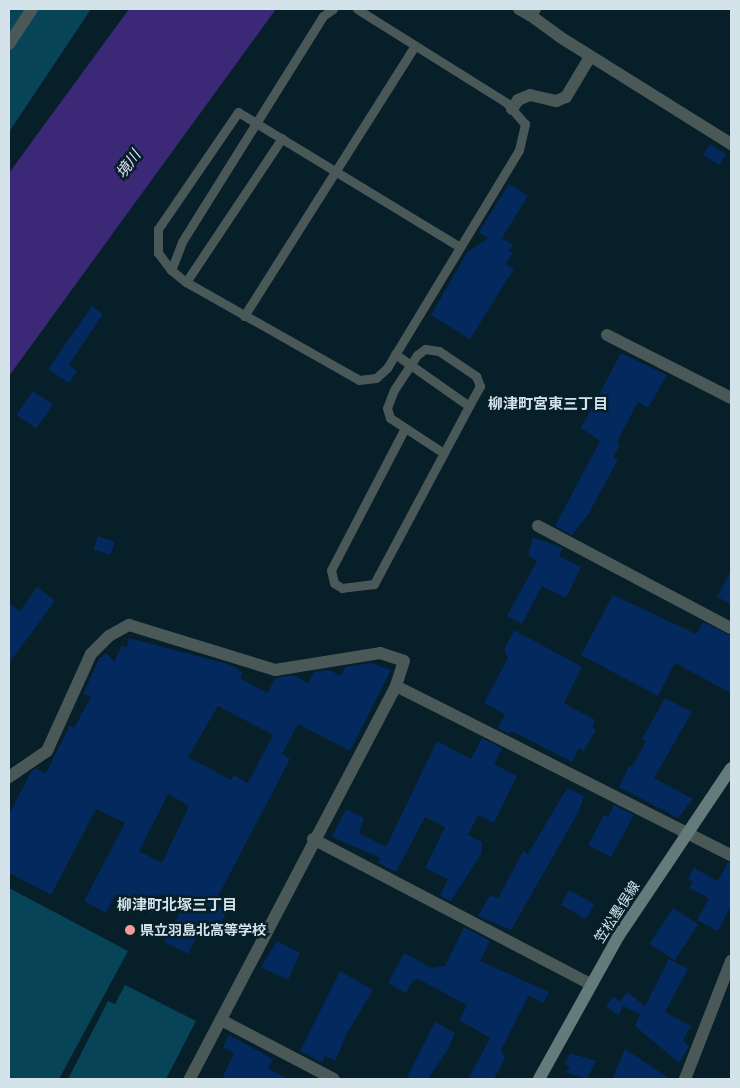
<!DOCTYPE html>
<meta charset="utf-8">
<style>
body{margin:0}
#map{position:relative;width:740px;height:1088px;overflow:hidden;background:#061f29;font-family:Quicksand,"Noto Sans JP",sans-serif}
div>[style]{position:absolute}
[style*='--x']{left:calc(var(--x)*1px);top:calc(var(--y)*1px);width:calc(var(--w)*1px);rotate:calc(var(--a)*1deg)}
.green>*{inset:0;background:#084458}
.water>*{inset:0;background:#3b2978}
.building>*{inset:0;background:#03295e;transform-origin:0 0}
.service>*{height:9px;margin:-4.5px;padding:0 4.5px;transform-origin:4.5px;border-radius:4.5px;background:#4b5858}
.minor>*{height:12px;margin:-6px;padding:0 6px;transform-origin:6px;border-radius:6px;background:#4b5858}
.tertiary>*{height:12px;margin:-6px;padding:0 6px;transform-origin:6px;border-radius:6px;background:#4b5858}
.secondary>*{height:12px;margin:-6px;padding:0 6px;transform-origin:6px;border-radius:6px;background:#657a7a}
.dots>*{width:14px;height:14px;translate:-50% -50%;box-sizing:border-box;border:2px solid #061f29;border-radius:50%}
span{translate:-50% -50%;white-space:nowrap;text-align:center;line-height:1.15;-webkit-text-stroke:5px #061f29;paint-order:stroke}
.street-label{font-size:14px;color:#d4e3e9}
.poi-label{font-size:14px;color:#d4e3e9;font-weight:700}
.left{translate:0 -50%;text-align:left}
.water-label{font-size:15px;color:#e2e0f8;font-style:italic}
.neighbourhood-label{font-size:15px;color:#d4e3e9;font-weight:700}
.frame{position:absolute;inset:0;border:10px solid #d4e3e9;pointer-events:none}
</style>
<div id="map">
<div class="green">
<div style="clip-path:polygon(9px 9px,91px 9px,9px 132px)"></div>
<div style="clip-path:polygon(9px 888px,128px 951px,59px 1079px,9px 1079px)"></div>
<div style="clip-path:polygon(125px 985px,196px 1021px,166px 1079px,68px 1079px,108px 1001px,115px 1004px)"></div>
</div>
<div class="water">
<div style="clip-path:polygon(129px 9px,276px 9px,9px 376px,9px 173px)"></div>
</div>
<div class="building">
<div style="left:710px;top:144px;width:19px;height:13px;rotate:32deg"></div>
<div style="clip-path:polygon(509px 184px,528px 196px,502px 238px,513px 245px,509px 251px,513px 253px,506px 264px,514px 269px,470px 339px,431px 315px,467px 253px,488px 238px,479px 232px)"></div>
<div style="clip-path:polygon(92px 306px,103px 314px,69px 365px,77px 371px,69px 383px,48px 369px)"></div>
<div style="clip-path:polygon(621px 353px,667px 375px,648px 408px,638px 402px,617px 442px,620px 444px,613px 458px,618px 460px,587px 516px,572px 535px,555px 526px,600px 441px,581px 428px)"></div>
<div style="left:33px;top:391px;width:24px;height:29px;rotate:35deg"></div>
<div style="left:98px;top:536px;width:18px;height:14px;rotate:19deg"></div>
<div style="clip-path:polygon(533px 537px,563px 548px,559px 556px,581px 567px,566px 598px,542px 586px,522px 624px,507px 616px,537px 561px,528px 556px)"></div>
<div style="clip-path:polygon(731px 570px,731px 604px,717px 597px)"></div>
<div style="clip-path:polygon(37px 587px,55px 601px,9px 663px,9px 603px,20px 611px)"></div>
<div style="clip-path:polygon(613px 595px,696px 634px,703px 622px,731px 636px,731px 693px,675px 663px,658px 696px,581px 655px)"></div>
<div style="clip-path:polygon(514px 630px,582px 667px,564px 703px,595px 720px,592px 727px,596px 730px,584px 751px,579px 748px,572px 762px,512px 731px,509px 734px,498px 728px,505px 714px,484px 703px,508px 658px,504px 650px)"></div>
<div style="clip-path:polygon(evenodd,129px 638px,231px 665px,243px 673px,240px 678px,267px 693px,276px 678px,293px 675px,308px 683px,314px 672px,329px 670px,341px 676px,345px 667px,371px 663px,391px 670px,350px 751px,298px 724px,282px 754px,290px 759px,214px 904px,228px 910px,219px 927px,205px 920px,188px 954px,164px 942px,184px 905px,162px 894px,152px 914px,115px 895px,106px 913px,84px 901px,125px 823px,96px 809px,51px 895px,9px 873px,9px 814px,31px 772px,36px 768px,46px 773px,70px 725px,74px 728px,91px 697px,83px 694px,99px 659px,106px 653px,114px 662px,122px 645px,127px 647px,129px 638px,218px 706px,273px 735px,248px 783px,234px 775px,231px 780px,188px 757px,218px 706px,129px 638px,168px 794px,189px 806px,162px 863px,139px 851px,168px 794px)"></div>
<div style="clip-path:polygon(665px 698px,692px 712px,654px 778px,693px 799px,678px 818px,619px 787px,629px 766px,632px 767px,646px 741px,642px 739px)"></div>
<div style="clip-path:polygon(482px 738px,502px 748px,494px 764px,517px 776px,494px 823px,478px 815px,468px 835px,482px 842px,481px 854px,451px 901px,440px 896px,448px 879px,425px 868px,445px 827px,425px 817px,396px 872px,378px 863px,381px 858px,332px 837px,346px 809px,364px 818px,359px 833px,386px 847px,437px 741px,471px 759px)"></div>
<div style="clip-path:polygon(567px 788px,584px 796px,579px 811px,511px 930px,478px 916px,490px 895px,498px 899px,523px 851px,528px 854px)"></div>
<div style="clip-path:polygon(614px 805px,634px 815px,611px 857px,588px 845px,604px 815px,608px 817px)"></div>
<div style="clip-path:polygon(728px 862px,731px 863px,731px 906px,718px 931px,697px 920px,709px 898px,689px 888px,693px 882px,688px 879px,694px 868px,718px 881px)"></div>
<div style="left:569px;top:890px;width:29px;height:17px;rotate:29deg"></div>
<div style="left:673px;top:908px;width:30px;height:43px;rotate:33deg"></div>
<div style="clip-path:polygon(464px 927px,490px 941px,480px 961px,549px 992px,543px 1003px,529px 995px,501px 1050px,505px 1058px,494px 1079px,468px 1079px,490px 1038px,459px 1020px,467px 1005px,418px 979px,412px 981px,406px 993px,388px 983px,404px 953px,432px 968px,445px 966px)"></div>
<div style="clip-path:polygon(277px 941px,300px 953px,288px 980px,261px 967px)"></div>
<div style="clip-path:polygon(669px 959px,688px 969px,665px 1012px,691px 1026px,683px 1040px,689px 1047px,679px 1063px,635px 1026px,640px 1014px,623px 1006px,619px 1016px,606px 1006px,613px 997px,620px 1001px,627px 992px,645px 1006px)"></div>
<div style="clip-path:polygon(340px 971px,373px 990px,347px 1033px,335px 1061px,325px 1056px,322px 1062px,300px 1051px)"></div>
<div style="clip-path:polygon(435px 1022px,455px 1033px,447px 1051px,428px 1079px,406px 1079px)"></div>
<div style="clip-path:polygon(229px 1035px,273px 1059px,268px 1069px,289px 1079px,222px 1079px,234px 1053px,223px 1047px)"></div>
<div style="clip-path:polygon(625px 1049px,670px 1079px,612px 1079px)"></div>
<div style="clip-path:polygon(570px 1053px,596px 1061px,587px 1079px,566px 1073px,570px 1066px,564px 1064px)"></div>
</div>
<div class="service">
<div style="--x:333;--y:9;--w:12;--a:145"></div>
<div style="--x:323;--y:16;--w:266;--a:122"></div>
<div style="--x:182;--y:242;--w:30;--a:111"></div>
<div style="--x:171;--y:270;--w:19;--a:39"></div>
<div style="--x:186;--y:282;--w:199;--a:29.5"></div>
<div style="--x:359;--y:380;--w:17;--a:-7"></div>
<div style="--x:376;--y:378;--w:15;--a:-42"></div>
<div style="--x:387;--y:368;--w:255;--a:-58.8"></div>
<div style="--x:519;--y:150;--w:27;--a:-77"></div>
<div style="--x:525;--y:124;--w:28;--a:-131"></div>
<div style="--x:507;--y:103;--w:177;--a:-147.9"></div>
<div style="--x:171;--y:270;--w:21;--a:-127"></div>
<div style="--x:158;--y:253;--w:24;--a:-90"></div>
<div style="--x:158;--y:229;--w:142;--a:-55.6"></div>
<div style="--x:238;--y:112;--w:258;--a:31.3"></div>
<div style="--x:186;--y:282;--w:173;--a:-56.3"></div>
<div style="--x:244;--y:316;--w:320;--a:-57.7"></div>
<div style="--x:395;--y:354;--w:90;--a:35.1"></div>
<div style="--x:469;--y:406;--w:202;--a:118.1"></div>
<div style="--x:374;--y:584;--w:32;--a:173"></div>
<div style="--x:342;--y:588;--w:9;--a:-148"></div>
<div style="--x:334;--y:583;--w:13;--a:-103"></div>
<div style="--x:331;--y:570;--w:158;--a:-62.5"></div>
<div style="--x:442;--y:452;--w:62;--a:-146.8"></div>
<div style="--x:390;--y:418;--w:10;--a:-107"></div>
<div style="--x:387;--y:408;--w:19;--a:-69"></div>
<div style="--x:394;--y:390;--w:42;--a:-56.7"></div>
<div style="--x:417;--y:355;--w:10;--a:-37"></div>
<div style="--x:425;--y:349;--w:14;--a:8"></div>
<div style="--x:439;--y:351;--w:45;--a:34"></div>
<div style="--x:476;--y:376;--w:11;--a:68"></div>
<div style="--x:480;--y:386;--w:23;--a:119"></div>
</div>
<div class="minor">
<div style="--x:535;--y:9;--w:8;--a:130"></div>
<div style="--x:530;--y:15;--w:37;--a:36"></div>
<div style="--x:560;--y:37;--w:202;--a:32"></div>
<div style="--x:9;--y:44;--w:42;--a:-56.7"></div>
<div style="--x:512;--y:109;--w:11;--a:-56"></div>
<div style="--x:518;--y:100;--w:13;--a:-23"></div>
<div style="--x:530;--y:95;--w:27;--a:13"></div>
<div style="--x:556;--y:101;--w:11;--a:-22"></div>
<div style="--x:566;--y:97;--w:47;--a:-59"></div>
<div style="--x:607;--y:335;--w:139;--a:26.9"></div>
<div style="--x:538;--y:526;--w:218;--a:27.9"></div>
<div style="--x:396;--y:686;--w:375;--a:26.8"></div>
<div style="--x:9;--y:777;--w:46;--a:-34.4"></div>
<div style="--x:47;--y:751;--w:107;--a:-65.6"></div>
<div style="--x:91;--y:654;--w:25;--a:-45"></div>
<div style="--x:109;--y:636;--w:23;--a:-29"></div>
<div style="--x:129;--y:625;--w:153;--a:17.1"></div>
<div style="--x:275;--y:670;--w:106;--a:-9.2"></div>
<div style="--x:380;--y:653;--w:25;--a:18"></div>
<div style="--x:404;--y:661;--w:26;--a:108"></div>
<div style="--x:396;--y:686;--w:444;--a:117.7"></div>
<div style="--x:313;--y:839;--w:313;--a:27.6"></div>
<div style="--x:221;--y:1020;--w:127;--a:27.6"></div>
<div style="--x:685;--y:1079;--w:127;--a:-68.7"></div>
</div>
<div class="tertiary">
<div style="--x:519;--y:9;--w:13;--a:29"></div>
</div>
<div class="secondary">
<div style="--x:539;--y:1079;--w:162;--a:-60.9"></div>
<div style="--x:618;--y:937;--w:203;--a:-56.2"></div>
</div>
<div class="dots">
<div style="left:130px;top:930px;background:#f59b9a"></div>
</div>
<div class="street-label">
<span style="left:617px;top:912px;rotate:-57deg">笠松墨俣線</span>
</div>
<div class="poi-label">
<span class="left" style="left:140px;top:930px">県立羽島北高等学校</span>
</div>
<div class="water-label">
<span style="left:128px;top:164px;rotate:-54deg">境川</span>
</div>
<div class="neighbourhood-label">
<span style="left:548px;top:404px">柳津町宮東三丁目</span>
<span style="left:177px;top:905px">柳津町北塚三丁目</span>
</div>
<div class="frame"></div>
</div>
